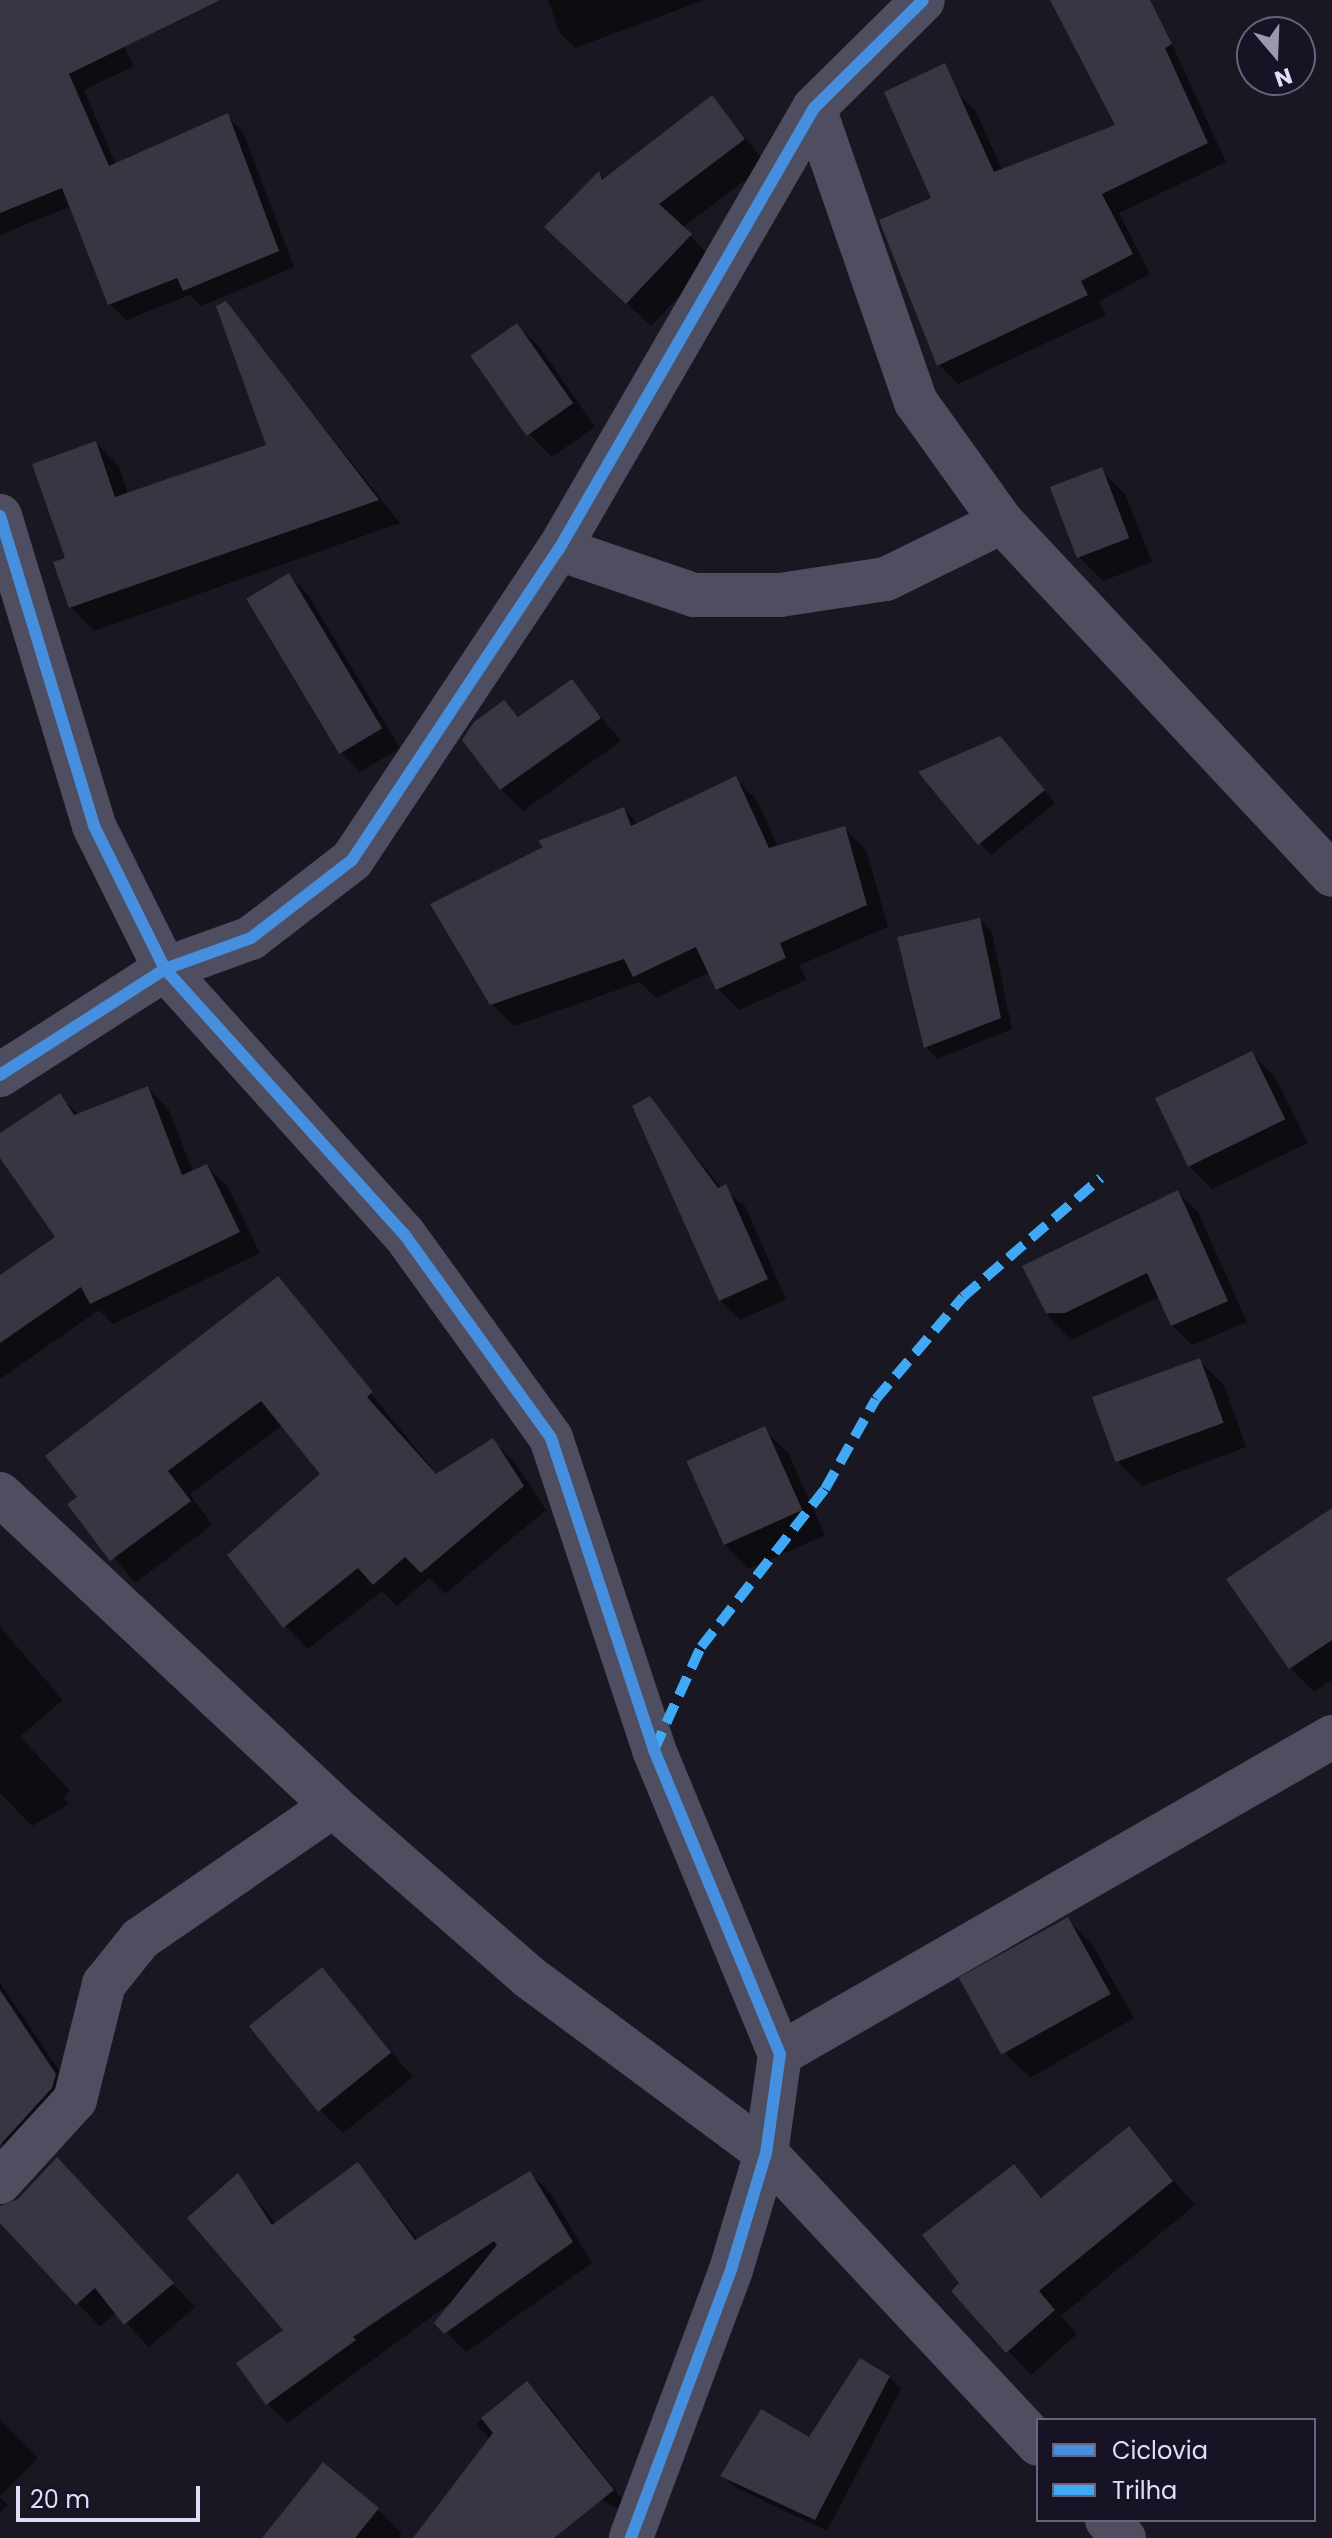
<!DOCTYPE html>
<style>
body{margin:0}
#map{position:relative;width:1332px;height:2538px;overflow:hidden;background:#191721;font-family:Poppins,sans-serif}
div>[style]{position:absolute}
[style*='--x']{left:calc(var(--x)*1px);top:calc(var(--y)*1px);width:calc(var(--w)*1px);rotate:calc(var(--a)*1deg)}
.shadow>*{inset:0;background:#0007}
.building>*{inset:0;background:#383642;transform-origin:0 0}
.minor>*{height:44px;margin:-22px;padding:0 22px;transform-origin:22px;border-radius:22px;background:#4f4d60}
.quiet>*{height:10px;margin-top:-5px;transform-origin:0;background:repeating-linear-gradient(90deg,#3fa9f5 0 20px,transparent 0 30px)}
.cycleway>*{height:12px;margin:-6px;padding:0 6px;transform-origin:6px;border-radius:6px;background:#468fdf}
span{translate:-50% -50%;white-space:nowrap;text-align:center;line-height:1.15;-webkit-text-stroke:6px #171325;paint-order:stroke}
.legend{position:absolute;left:1036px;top:2418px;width:280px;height:104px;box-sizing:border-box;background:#171325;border:2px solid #67637a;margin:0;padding:10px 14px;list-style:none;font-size:24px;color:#e0dcfa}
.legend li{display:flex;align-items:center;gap:16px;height:40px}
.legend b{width:40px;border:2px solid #67637a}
.north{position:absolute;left:1236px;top:16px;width:80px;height:80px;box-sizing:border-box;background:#171325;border:2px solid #67637a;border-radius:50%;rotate:161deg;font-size:22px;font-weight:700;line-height:32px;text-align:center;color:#e0dcfa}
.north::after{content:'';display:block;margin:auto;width:28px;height:36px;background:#9a97ae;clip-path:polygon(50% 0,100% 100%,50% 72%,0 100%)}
.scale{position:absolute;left:16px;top:2486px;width:184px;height:36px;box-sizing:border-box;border:4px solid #e0dcfa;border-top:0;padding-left:10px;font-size:24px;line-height:28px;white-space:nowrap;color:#e0dcfa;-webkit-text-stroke:6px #171325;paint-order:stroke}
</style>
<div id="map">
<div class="shadow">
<div style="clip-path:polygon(2px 0,101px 0,134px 66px,84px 90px,116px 165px,227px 116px,243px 132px,294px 267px,201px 306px,190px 295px,126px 320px,110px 304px,71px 206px,0 235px)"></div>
<div style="clip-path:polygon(548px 0,704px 0,575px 48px,559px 32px)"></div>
<div style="clip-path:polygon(1146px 9px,1165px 29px,1226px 162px,1119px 213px,1150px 274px,1099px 301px,1106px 315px,958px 384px,939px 365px,934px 200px,956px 91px,975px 110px,1003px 171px,1118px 126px)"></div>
<div style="clip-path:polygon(712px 98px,767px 164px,682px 228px,714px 260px,651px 326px,571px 251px,599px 174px,605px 180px)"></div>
<div style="clip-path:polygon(225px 303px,400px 523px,94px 631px,71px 607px,68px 559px,96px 443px,119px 466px,128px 494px,269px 446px)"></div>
<div style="clip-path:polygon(517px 325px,541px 349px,595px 427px,552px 457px,528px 433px)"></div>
<div style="clip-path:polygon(1101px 470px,1125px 494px,1152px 562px,1103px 581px,1079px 557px)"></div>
<div style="clip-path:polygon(289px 575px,308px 595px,400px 748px,360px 772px,341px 752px,253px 606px)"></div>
<div style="clip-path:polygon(571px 681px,621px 741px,523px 811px,501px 789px,504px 702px,520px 718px)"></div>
<div style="clip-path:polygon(1012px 751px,1055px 803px,991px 855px,980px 843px)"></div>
<div style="clip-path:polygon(735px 779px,757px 800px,778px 847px,844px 828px,866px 850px,888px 927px,800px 965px,806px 980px,739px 1010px,718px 989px,710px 972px,656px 998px,640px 982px,514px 1026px,492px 1004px,624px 809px,639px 825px)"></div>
<div style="clip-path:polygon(980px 920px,992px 932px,1012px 1029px,937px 1059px,926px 1047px,899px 939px)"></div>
<div style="clip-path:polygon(1251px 1053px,1275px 1077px,1308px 1143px,1212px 1189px,1188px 1165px)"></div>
<div style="clip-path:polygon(148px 1088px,169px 1110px,193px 1172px,207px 1166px,228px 1187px,260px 1253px,113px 1324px,99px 1310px,0 1379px,0 1277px,57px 1237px,0 1155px,0 1136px,59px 1096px,79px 1115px)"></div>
<div style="clip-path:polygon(649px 1098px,722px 1189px,745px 1206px,786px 1299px,740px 1320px,720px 1300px)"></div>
<div style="clip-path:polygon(1178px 1192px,1198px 1212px,1247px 1322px,1192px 1345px,1172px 1325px,1159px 1297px,1071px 1340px,1051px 1320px,1025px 1266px)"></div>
<div style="clip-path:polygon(278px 1278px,438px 1476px,493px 1441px,516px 1464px,546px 1510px,445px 1594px,429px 1578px,397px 1606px,382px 1591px,308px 1649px,285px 1626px,322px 1474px,283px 1425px,190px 1494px,212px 1525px,135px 1583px,70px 1504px)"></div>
<div style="clip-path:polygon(1200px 1361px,1224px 1385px,1246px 1447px,1142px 1486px,1118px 1462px)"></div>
<div style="clip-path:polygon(764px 1429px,788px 1453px,825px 1535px,749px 1569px,725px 1545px)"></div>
<div style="clip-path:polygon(1332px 1533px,1332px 1680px,1314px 1692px,1290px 1668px)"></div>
<div style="clip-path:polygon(0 1627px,63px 1700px,20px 1736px,70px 1791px,63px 1798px,69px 1804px,32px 1826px,0 1793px)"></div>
<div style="clip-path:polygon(1068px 1920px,1092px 1944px,1134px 2018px,1030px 2078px,1006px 2054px)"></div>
<div style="clip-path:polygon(322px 1970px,413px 2077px,343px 2133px,319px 2109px)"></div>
<div style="clip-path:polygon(0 1983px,79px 2100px,25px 2167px,0 2141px)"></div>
<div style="clip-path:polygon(1129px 2129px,1195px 2205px,1061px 2316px,1077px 2334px,1031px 2375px,953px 2291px,962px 2283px,1014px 2167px,1043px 2199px)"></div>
<div style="clip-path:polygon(358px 2164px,419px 2241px,530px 2173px,550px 2193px,592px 2263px,466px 2352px,437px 2323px,453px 2301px,287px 2423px,267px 2403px,286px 2330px,238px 2176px,276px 2224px)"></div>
<div style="clip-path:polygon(79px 2183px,195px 2307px,149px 2347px,116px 2312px,100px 2327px,10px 2231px)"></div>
<div style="clip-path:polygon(889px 2377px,901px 2389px,827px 2531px,735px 2487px,723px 2476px,809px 2440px)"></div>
<div style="clip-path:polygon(527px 2383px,550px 2407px,637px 2518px,499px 2448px,476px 2424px)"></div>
<div style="clip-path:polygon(0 2420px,38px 2458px,0 2496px)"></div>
<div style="clip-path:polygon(323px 2465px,378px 2510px,402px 2533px,398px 2538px,264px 2538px)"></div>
<div style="clip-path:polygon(0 2497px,8px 2505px,0 2513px)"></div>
</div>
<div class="building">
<div style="clip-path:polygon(0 0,220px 0,69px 74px,109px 166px,228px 113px,279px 251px,183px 291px,177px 278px,108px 305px,62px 188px,0 213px)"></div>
<div style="clip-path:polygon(1050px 0,1150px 0,1172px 44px,1165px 48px,1208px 143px,1102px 194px,1133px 254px,1081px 281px,1088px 295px,937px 366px,879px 220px,931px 198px,884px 92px,945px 63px,994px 172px,1115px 125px)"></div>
<div style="clip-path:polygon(712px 95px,745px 139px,659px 204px,692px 234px,626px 304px,544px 227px,599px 171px,602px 180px)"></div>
<div style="clip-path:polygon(226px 301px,379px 500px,69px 608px,53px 562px,65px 558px,32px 464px,96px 441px,115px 497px,266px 445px,216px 306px)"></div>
<div style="left:517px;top:323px;width:98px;height:57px;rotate:55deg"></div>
<div style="left:1102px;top:467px;width:76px;height:56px;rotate:69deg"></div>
<div style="left:289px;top:573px;width:181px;height:50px;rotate:59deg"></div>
<div style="clip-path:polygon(572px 679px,601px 718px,500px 790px,462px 740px,474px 722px,504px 700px,518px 717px)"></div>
<div style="clip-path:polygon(1000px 736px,1045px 790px,978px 845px,918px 772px)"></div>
<div style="clip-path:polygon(736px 776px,769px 848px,845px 826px,867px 905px,780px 943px,786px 958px,716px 990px,696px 947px,633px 977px,624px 959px,490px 1005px,430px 904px,543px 847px,538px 841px,624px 807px,631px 826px)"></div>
<div style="clip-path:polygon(980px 918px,1001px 1018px,924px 1048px,897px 937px)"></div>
<div style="left:1252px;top:1051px;width:76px;height:108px;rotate:64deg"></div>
<div style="clip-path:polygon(148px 1086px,182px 1175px,207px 1164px,240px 1232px,90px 1304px,81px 1287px,0 1343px,0 1275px,55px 1237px,0 1158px,0 1133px,60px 1093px,74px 1115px)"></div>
<div style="clip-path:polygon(650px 1096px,718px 1188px,726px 1184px,768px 1279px,719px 1301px,632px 1106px)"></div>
<div style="clip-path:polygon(1178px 1190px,1228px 1301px,1171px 1326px,1147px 1273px,1065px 1313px,1046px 1313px,1022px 1266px)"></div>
<div style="clip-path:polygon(278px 1276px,373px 1392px,367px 1397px,436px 1474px,493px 1438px,524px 1486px,421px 1573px,405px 1557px,373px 1585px,358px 1568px,283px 1628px,227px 1555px,320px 1474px,261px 1401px,168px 1471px,191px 1501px,110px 1561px,67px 1504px,77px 1497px,45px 1456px)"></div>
<div style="left:1200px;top:1358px;width:69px;height:115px;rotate:70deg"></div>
<div style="left:765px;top:1426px;width:92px;height:86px;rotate:66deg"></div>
<div style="clip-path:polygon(1332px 1508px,1332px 1640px,1289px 1669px,1226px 1579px)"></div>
<div style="left:1068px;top:1917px;width:88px;height:125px;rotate:61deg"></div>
<div style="left:322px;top:1967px;width:110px;height:94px;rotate:51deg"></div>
<div style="clip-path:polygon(0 1990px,56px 2074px,52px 2088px,0 2145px)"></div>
<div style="clip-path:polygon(1129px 2126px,1173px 2181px,1039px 2291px,1055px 2310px,1006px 2353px,951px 2291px,959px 2283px,922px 2235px,1014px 2164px,1041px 2198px)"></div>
<div style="clip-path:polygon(57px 2157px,174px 2283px,124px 2325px,95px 2288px,76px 2305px,0 2223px,0 2206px,18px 2199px)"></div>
<div style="clip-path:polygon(358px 2162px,415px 2240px,530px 2171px,573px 2242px,444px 2334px,434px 2323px,497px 2245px,494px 2241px,353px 2337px,356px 2340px,266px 2405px,236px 2363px,283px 2330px,187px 2218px,238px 2173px,272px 2225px)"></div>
<div style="clip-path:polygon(860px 2358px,890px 2376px,815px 2520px,720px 2476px,761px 2409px,809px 2437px)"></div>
<div style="clip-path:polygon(527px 2381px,614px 2490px,554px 2538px,413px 2538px,493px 2433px,481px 2418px)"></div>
<div style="clip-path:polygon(323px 2462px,379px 2508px,355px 2538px,262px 2538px)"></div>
</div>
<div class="minor">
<div style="--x:814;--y:108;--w:311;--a:70.9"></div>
<div style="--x:916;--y:402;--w:148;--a:54.4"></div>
<div style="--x:0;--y:516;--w:324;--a:73.1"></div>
<div style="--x:94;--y:826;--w:160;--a:63.6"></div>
<div style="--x:165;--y:969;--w:357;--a:48"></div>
<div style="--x:404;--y:1234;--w:251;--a:54.2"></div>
<div style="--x:551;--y:1438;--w:329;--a:71.7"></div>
<div style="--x:654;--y:1750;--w:329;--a:67.5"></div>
<div style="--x:780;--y:2054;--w:100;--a:98"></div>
<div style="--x:766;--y:2153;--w:122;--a:106.7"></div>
<div style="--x:731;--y:2270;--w:286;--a:110.5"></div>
<div style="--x:559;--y:549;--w:143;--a:18.8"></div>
<div style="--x:694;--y:595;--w:86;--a:0"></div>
<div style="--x:780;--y:595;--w:107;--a:-8.6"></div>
<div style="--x:886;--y:579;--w:129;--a:-26.2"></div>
<div style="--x:1002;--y:522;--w:483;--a:46.9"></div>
<div style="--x:0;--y:1075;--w:196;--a:-32.7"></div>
<div style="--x:165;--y:969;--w:91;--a:-19.8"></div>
<div style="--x:251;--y:938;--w:128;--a:-37.7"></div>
<div style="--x:352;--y:860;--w:374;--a:-56.4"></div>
<div style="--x:559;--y:549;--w:509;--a:-59.96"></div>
<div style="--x:814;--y:108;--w:153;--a:-44.7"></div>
<div style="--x:0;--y:1494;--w:456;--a:43.1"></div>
<div style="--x:333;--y:1806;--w:260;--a:41.1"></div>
<div style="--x:529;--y:1977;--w:295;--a:36.6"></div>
<div style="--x:766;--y:2153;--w:398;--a:46.9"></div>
<div style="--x:780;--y:2054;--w:637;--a:-29.87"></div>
<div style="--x:0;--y:2182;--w:111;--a:-47.6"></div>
<div style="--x:75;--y:2100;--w:120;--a:-76"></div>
<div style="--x:104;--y:1984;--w:58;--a:-51.3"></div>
<div style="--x:140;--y:1939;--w:234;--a:-34.6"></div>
<div style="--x:1107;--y:2520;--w:25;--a:47"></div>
</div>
<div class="quiet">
<div style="--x:654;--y:1750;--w:113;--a:-65.5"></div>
<div style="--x:701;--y:1647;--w:201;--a:-51.9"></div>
<div style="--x:825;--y:1489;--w:103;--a:-60.5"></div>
<div style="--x:876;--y:1399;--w:134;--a:-49.5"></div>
<div style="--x:963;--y:1297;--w:182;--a:-40.8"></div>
</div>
<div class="cycleway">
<div style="--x:0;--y:516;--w:324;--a:73.1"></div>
<div style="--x:94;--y:826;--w:160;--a:63.6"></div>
<div style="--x:165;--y:969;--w:357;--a:48"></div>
<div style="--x:404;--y:1234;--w:251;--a:54.2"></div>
<div style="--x:551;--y:1438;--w:329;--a:71.7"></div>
<div style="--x:654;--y:1750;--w:329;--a:67.5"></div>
<div style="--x:780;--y:2054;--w:100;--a:98"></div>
<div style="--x:766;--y:2153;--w:122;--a:106.7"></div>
<div style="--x:731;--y:2270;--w:286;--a:110.5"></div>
<div style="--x:0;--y:1075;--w:196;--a:-32.7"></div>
<div style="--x:165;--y:969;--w:91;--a:-19.8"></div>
<div style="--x:251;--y:938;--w:128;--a:-37.7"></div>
<div style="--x:352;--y:860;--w:374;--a:-56.4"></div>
<div style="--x:559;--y:549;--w:509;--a:-59.96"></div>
<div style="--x:814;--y:108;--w:153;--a:-44.7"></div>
</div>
<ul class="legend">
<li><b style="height:10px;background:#468fdf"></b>Ciclovia</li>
<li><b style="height:10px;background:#3fa9f5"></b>Trilha</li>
</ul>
<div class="north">N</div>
<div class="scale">20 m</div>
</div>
